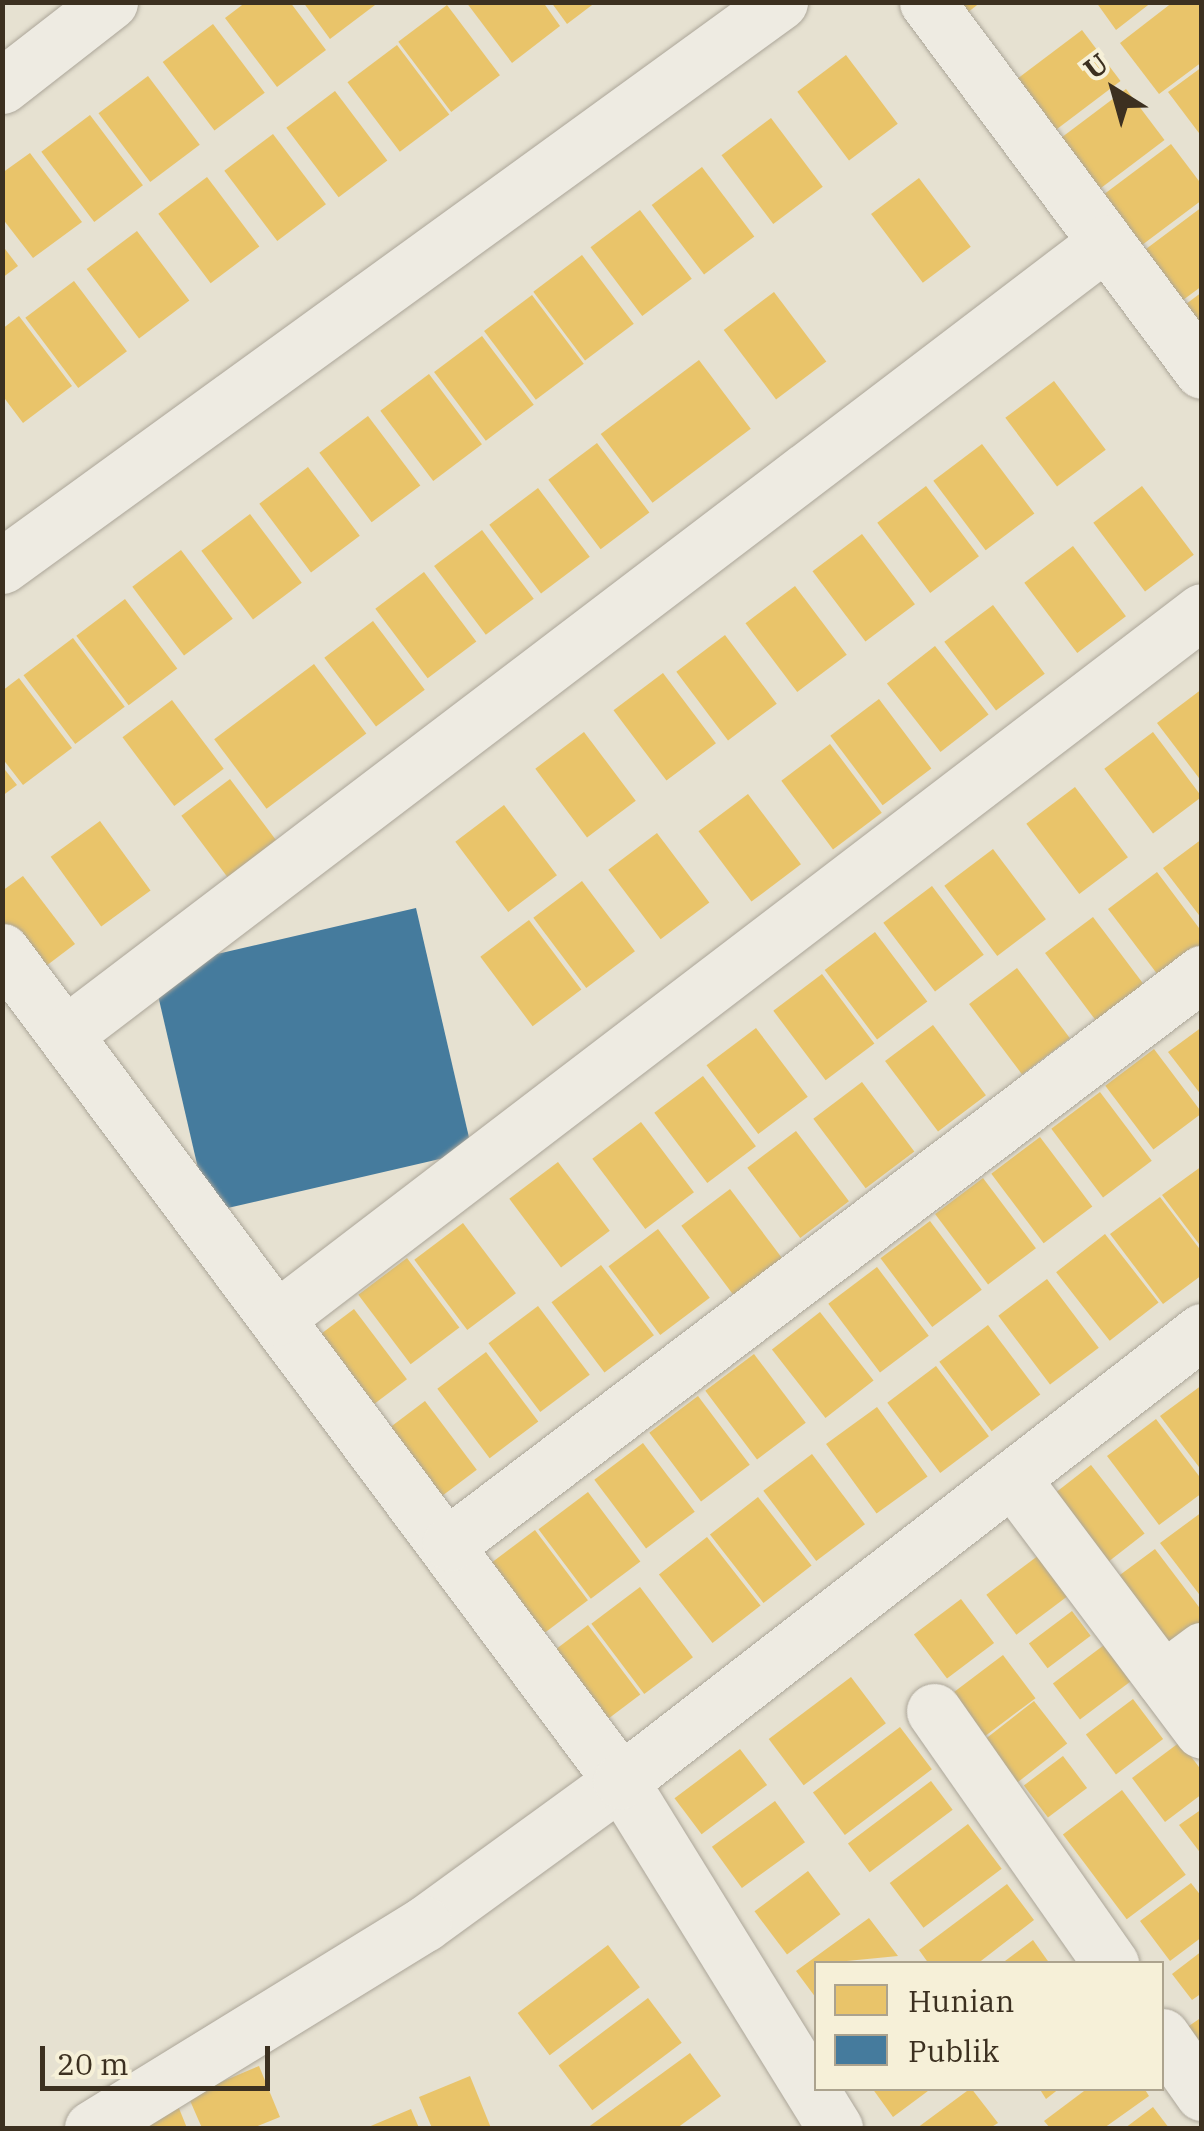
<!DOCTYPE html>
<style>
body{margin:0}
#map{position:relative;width:1204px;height:2131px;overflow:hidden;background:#e6e1d1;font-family:"IBM Plex Serif",serif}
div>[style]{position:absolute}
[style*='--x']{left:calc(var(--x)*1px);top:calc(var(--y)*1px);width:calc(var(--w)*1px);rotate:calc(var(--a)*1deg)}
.homes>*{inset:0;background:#e9c46a;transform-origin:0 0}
.public>*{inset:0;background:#457b9d;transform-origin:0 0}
.roads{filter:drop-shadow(0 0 2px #aca699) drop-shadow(0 0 2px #aca699)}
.street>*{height:55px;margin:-27.5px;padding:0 27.5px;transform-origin:27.5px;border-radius:27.5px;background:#eeebe2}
span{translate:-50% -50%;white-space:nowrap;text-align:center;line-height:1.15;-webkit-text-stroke:10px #f6f0d8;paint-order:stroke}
.frame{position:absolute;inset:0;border:5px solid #3c3020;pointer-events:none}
.legend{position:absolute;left:814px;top:1961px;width:350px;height:130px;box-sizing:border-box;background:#f6f0d8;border:2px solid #aca38e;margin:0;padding:12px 18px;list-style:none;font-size:30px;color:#3c3020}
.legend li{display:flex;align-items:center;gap:20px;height:50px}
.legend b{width:50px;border:2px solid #aca38e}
.north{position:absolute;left:1064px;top:40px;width:100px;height:100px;-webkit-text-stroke:8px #f6f0d8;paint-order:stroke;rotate:323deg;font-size:28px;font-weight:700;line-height:40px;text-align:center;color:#3c3020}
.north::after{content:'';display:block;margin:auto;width:35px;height:45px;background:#3c3020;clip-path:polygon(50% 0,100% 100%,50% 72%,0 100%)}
.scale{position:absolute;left:40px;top:2046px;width:230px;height:45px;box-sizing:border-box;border:5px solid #3c3020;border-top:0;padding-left:12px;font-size:30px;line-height:35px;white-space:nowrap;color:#3c3020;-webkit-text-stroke:8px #f6f0d8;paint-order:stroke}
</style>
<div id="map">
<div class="homes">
<div style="clip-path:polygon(246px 2px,290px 2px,326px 50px,277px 87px,225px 18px)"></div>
<div style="clip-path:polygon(303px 2px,379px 2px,330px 39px)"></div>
<div style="clip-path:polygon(466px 2px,543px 2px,560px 26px,512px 63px)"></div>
<div style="clip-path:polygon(551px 2px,596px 2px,567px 24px)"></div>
<div style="clip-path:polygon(930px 2px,981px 2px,949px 27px)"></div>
<div style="clip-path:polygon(1096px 2px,1152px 2px,1116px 30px)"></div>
<div style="clip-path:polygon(1173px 2px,1202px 2px,1202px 62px,1159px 94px,1120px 43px)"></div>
<div style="left:447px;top:5px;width:88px;height:61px;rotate:53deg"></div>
<div style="left:213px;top:24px;width:86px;height:63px;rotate:53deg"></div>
<div style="left:1082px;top:30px;width:64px;height:106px;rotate:53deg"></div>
<div style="left:397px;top:45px;width:87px;height:62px;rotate:53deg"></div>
<div style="left:846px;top:55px;width:86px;height:61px;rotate:53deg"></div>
<div style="clip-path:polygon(1202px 67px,1202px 137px,1168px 92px)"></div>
<div style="left:148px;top:76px;width:86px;height:62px;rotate:53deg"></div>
<div style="left:1126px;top:89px;width:64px;height:104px;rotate:53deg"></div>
<div style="left:335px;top:91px;width:87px;height:61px;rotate:53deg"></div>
<div style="left:90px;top:115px;width:88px;height:61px;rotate:53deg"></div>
<div style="left:771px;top:118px;width:86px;height:62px;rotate:53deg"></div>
<div style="left:273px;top:134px;width:88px;height:61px;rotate:53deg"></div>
<div style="clip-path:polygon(1171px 144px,1202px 185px,1202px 200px,1126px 257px,1087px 207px)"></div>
<div style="clip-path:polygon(30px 153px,82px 222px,33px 258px,2px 218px,2px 173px)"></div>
<div style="left:702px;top:167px;width:87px;height:63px;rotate:53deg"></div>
<div style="left:207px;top:177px;width:87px;height:61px;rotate:53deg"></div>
<div style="left:919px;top:178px;width:86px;height:60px;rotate:53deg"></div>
<div style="clip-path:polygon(1202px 207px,1202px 286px,1164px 314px,1126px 264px)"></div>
<div style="left:640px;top:210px;width:86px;height:62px;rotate:53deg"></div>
<div style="left:137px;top:231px;width:87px;height:63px;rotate:53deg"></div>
<div style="clip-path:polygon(2px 245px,18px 266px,2px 278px)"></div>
<div style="left:582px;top:255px;width:86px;height:61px;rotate:53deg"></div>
<div style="left:74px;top:281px;width:88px;height:61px;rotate:53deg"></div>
<div style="left:774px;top:292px;width:87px;height:63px;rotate:53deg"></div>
<div style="clip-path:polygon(1202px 292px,1202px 352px,1173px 314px)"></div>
<div style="left:532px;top:295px;width:86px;height:60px;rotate:53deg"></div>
<div style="clip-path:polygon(19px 316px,72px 386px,23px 423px,2px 395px,2px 329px)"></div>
<div style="left:482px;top:336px;width:86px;height:60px;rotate:53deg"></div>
<div style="left:699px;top:360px;width:86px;height:123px;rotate:53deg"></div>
<div style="left:429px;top:374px;width:88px;height:61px;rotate:53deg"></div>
<div style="left:1054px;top:381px;width:86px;height:61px;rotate:53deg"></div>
<div style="left:368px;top:416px;width:87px;height:61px;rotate:53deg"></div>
<div style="left:597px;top:443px;width:87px;height:61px;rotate:53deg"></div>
<div style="left:982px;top:444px;width:87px;height:61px;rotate:53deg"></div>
<div style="left:308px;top:467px;width:86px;height:61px;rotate:53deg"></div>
<div style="left:926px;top:486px;width:88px;height:61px;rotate:53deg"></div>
<div style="left:1142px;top:486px;width:86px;height:61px;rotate:53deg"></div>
<div style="left:538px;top:488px;width:86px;height:61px;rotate:53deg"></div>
<div style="left:250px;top:514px;width:86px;height:61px;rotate:53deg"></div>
<div style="left:482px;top:530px;width:86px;height:60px;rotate:53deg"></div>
<div style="left:862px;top:534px;width:88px;height:62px;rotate:53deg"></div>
<div style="left:1073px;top:546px;width:88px;height:61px;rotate:53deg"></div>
<div style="left:181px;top:550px;width:86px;height:61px;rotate:53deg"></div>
<div style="left:424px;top:572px;width:87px;height:61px;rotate:53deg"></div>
<div style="left:795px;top:586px;width:86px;height:62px;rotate:53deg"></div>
<div style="left:125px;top:599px;width:87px;height:61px;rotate:53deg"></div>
<div style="left:993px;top:605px;width:86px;height:61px;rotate:53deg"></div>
<div style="left:373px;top:621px;width:86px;height:61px;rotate:53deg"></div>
<div style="left:725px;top:635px;width:86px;height:61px;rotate:53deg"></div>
<div style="left:73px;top:638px;width:86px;height:62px;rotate:53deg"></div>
<div style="left:935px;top:646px;width:87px;height:61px;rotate:52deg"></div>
<div style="left:314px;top:664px;width:87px;height:125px;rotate:53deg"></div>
<div style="left:663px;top:673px;width:88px;height:62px;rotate:53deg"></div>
<div style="clip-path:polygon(19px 678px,72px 748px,23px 785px,2px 758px,2px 691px)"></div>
<div style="clip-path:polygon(1202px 689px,1202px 782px,1157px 723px)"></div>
<div style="left:879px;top:699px;width:87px;height:61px;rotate:53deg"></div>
<div style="left:172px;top:700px;width:86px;height:62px;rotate:53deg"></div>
<div style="left:584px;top:732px;width:86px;height:61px;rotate:53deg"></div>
<div style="left:1153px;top:732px;width:81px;height:61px;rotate:53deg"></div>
<div style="left:830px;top:744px;width:86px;height:61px;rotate:53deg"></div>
<div style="clip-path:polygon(2px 766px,17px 785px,2px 796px)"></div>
<div style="left:230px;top:779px;width:86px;height:61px;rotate:53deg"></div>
<div style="left:1075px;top:787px;width:88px;height:61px;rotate:53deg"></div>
<div style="left:748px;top:794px;width:88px;height:62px;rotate:53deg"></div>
<div style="left:504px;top:805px;width:88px;height:61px;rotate:53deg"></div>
<div style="left:100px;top:821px;width:86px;height:61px;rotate:54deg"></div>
<div style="left:657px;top:833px;width:87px;height:61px;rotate:53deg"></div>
<div style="clip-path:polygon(1202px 839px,1202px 919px,1163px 868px)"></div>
<div style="left:993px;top:849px;width:88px;height:61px;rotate:53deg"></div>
<div style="clip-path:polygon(1157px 872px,1202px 932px,1202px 948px,1161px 979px,1108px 909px)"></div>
<div style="clip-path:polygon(23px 876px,75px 944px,25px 982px,2px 952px,2px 891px)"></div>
<div style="left:582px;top:881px;width:88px;height:61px;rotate:53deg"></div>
<div style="left:932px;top:886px;width:86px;height:61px;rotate:53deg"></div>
<div style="left:1093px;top:917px;width:86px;height:60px;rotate:53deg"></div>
<div style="left:529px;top:920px;width:87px;height:61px;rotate:53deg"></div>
<div style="left:875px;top:932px;width:87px;height:63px;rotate:53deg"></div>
<div style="left:1017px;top:968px;width:88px;height:60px;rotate:53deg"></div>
<div style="left:822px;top:974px;width:87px;height:61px;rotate:53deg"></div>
<div style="left:933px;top:1025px;width:88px;height:60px;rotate:53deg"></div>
<div style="clip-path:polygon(1202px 1027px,1202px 1096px,1168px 1052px)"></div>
<div style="left:756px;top:1028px;width:86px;height:62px;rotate:53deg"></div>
<div style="left:1154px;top:1049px;width:80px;height:61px;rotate:53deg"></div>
<div style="left:703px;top:1076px;width:88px;height:61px;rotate:53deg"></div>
<div style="left:862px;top:1082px;width:87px;height:61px;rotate:53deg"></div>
<div style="left:1100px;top:1092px;width:86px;height:61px;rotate:53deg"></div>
<div style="left:641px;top:1122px;width:88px;height:61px;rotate:53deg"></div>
<div style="left:796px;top:1131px;width:88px;height:61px;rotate:53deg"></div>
<div style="left:1040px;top:1137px;width:87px;height:61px;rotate:53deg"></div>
<div style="left:558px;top:1162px;width:86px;height:61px;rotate:53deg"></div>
<div style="clip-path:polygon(1202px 1166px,1202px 1248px,1162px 1195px)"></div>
<div style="left:983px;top:1178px;width:88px;height:60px;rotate:53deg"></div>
<div style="left:730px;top:1189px;width:87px;height:61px;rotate:53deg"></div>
<div style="clip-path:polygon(1160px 1197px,1202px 1252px,1202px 1275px,1163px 1304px,1110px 1234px)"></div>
<div style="left:930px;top:1221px;width:86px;height:62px;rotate:53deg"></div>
<div style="left:463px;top:1223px;width:88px;height:61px;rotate:53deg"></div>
<div style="left:658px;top:1229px;width:86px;height:62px;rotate:53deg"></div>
<div style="left:1105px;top:1234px;width:87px;height:62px;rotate:52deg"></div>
<div style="left:407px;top:1258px;width:87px;height:61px;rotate:53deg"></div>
<div style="left:601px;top:1265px;width:88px;height:62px;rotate:53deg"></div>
<div style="left:877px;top:1267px;width:86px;height:61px;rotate:53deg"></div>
<div style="left:1047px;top:1279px;width:86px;height:61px;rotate:53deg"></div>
<div style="left:538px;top:1306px;width:86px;height:62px;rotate:53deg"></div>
<div style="left:354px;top:1309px;width:88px;height:61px;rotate:53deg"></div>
<div style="left:820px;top:1312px;width:87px;height:61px;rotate:52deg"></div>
<div style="left:988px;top:1325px;width:87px;height:61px;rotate:53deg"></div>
<div style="left:486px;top:1352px;width:87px;height:61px;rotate:53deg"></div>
<div style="left:754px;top:1354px;width:86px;height:61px;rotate:53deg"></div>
<div style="left:936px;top:1366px;width:88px;height:61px;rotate:53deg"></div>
<div style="clip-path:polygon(1202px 1385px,1202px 1471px,1160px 1416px)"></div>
<div style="left:698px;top:1396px;width:86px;height:61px;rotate:53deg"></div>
<div style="left:425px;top:1401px;width:86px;height:61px;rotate:53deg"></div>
<div style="left:877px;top:1407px;width:86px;height:63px;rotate:54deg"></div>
<div style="clip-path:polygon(1156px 1419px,1202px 1480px,1202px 1493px,1159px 1525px,1107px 1456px)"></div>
<div style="left:643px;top:1443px;width:86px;height:61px;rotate:53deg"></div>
<div style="left:812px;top:1454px;width:88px;height:61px;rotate:53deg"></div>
<div style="left:1091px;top:1465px;width:87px;height:61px;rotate:52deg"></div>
<div style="left:588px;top:1492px;width:87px;height:62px;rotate:53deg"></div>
<div style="left:758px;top:1497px;width:87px;height:61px;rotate:52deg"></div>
<div style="clip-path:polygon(1202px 1512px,1202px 1598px,1160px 1543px)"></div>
<div style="left:535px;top:1530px;width:88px;height:62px;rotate:53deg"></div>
<div style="left:707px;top:1537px;width:87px;height:61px;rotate:52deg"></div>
<div style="clip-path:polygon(1155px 1549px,1202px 1611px,1202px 1621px,1157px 1655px,1105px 1586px)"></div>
<div style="left:1039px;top:1555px;width:50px;height:66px;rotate:53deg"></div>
<div style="left:640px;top:1587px;width:88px;height:61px;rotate:53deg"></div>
<div style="left:961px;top:1599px;width:55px;height:59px;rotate:53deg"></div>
<div style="left:1072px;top:1611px;width:31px;height:54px;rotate:53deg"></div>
<div style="left:588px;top:1625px;width:87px;height:61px;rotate:53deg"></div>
<div style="left:1112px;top:1639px;width:45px;height:74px;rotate:53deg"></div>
<div style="left:1003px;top:1655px;width:54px;height:75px;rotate:53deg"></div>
<div style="left:851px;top:1677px;width:58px;height:103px;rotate:53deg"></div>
<div style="left:1133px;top:1699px;width:50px;height:59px;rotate:53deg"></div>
<div style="left:1034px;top:1701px;width:54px;height:71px;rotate:52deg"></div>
<div style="left:900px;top:1727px;width:53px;height:109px;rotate:53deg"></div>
<div style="clip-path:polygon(1180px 1742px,1202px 1771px,1202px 1794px,1165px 1822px,1132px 1778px)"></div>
<div style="left:740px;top:1749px;width:45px;height:82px;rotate:53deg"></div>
<div style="left:1063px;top:1756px;width:40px;height:49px;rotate:53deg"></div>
<div style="left:931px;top:1781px;width:36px;height:104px;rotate:53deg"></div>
<div style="left:1122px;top:1790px;width:106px;height:74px;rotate:53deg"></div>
<div style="left:775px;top:1801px;width:51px;height:78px;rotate:54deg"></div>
<div style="clip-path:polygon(1202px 1809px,1202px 1855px,1179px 1825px)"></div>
<div style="left:968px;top:1824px;width:56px;height:98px;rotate:53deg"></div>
<div style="left:808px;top:1871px;width:54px;height:67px;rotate:53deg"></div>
<div style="clip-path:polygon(1191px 1883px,1202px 1897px,1202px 1937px,1170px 1961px,1140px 1921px)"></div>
<div style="clip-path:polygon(1007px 1884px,1034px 1920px,977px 1964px,929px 1964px,919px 1950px)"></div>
<div style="clip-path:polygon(869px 1918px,898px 1956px,816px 1964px,816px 1998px,796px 1971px)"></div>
<div style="clip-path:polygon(1033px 1940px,1050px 1964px,1001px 1964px)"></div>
<div style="left:608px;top:1945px;width:53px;height:113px;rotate:53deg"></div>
<div style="clip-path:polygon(1202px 1951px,1202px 1993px,1192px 2000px,1172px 1974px)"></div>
<div style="left:648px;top:1998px;width:56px;height:112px;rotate:53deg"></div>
<div style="clip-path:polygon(1202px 2017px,1202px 2049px,1186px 2028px)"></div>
<div style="clip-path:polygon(690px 2053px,721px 2096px,677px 2128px,587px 2128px)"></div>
<div style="clip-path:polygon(259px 2066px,280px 2117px,253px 2128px,202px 2128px,188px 2096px)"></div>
<div style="clip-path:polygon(470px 2076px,491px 2128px,432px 2128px,419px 2097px)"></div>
<div style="clip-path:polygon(872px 2088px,932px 2088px,893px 2117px)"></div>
<div style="clip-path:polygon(971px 2088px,998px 2123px,990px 2128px,917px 2128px)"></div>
<div style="clip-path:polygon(1039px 2088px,1060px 2088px,1046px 2099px)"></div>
<div style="clip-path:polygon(1088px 2088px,1144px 2088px,1149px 2096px,1104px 2128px,1050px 2128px,1044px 2121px)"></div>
<div style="clip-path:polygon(176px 2101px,187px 2128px,121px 2128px)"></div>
<div style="clip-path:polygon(1153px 2107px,1169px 2128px,1125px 2128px)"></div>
<div style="clip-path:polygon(411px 2109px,419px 2128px,366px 2128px)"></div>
</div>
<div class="public">
<div style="left:416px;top:908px;width:250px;height:271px;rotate:77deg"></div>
</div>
<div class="roads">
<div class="street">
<div style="--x:927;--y:2;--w:460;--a:53.3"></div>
<div style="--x:2;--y:86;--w:137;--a:-37.9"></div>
<div style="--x:2;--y:566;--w:961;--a:-35.94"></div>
<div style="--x:2;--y:951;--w:1035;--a:53.29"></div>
<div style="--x:621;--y:1781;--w:243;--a:144"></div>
<div style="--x:424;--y:1924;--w:390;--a:148.4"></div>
<div style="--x:68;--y:1032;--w:1304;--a:-37.27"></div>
<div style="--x:277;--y:1318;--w:1164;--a:-37.39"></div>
<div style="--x:1012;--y:1478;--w:316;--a:53.1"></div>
<div style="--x:450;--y:1543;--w:944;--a:-37.16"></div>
<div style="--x:1163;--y:1679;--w:49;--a:-36.6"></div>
<div style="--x:934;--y:1711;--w:309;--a:55"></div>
<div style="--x:1162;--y:2036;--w:70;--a:54.9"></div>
<div style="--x:835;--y:2128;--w:408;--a:-121.7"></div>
<div style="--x:621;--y:1781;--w:735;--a:-37.76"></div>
</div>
</div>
<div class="frame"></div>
<ul class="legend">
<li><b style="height:28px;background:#e9c46a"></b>Hunian</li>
<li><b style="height:28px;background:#457b9d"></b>Publik</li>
</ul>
<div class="north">U</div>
<div class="scale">20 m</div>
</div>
